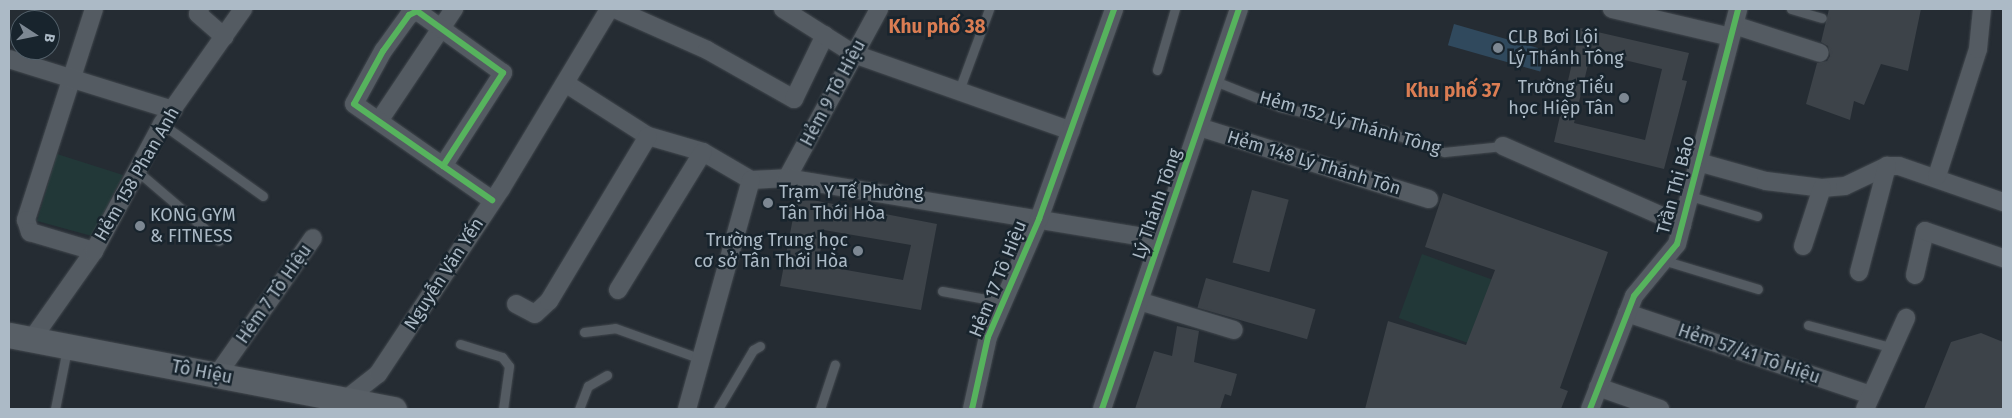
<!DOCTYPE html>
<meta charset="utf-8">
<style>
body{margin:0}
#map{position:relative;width:2012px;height:418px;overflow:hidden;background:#252c33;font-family:"Fira Sans",sans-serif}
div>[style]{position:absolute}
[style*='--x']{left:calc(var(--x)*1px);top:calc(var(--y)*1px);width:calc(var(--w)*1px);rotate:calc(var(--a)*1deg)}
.green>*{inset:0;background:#223838;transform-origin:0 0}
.water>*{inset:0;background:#30495d;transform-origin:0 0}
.building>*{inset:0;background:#3d4349;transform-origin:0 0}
.roads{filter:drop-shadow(0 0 1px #42484e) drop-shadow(0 0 1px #42484e)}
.lane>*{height:9px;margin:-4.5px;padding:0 4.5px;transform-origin:4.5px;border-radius:4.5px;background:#545b62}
.street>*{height:18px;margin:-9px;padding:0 9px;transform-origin:9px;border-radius:9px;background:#545b62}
.secondary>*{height:25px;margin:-12.5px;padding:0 12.5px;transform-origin:12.5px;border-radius:12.5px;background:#585f66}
.cycleway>*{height:6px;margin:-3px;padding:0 3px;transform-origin:3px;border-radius:3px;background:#56b35d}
.dots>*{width:14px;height:14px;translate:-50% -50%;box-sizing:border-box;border:2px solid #18242d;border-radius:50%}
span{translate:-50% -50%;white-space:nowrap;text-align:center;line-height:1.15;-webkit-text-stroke:5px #18242d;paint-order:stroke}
.poi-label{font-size:18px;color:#acbac6}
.left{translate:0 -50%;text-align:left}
.right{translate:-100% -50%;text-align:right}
.street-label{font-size:18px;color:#acbac6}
.neighbourhood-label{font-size:19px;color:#da7d53;font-weight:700}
.frame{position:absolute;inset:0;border:10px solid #acbac6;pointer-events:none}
.north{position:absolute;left:10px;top:10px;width:50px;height:50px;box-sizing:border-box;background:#18242d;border:1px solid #53606a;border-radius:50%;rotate:101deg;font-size:14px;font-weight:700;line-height:20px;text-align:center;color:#acbac6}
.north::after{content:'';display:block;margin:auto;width:18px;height:22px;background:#7d8893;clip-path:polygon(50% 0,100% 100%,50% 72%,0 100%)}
</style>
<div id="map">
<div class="green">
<div style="clip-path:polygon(57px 154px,123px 175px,92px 236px,37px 221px)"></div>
<div style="left:1422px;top:254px;width:75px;height:68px;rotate:20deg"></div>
</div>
<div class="water">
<div style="left:1454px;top:24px;width:96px;height:22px;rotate:16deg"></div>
</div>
<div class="building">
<div style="clip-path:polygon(1829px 9px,1921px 9px,1908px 71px,1881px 64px,1864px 105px,1854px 101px,1850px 120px,1806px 104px,1817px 63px,1827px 61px,1830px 56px,1828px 46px,1821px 42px)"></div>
<div style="clip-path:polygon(evenodd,1580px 28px,1689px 53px,1682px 80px,1687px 81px,1664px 169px,1554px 142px,1580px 28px,1591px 52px,1662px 69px,1645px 140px,1574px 123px,1591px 52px)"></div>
<div style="left:1252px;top:190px;width:38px;height:75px;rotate:15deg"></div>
<div style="clip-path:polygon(1443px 193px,1608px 252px,1560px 388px,1568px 391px,1561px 409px,1365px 409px,1388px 321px,1466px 345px,1495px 270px,1425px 247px)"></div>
<div style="clip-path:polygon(evenodd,797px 197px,937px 224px,921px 310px,780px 286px,797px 197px,824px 230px,911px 245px,903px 280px,818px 265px,824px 230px)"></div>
<div style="left:1206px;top:278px;width:114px;height:31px;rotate:16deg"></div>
<div style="clip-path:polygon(1177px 326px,1199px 331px,1194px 362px,1237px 374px,1231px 396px,1225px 394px,1220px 409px,1135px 409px,1154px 351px,1172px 356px)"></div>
<div style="clip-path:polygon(1981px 333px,2003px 342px,2003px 409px,1924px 409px,1951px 342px)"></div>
</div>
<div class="roads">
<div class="lane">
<div style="--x:1791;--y:9;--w:32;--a:16"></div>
<div style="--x:1157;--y:70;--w:64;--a:-73.6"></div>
<div style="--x:1215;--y:81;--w:70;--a:21.8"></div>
<div style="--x:1280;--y:107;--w:108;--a:12.9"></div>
<div style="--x:1385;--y:131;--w:63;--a:19.6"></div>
<div style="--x:1444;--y:152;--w:59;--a:-5.8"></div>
<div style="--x:958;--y:93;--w:90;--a:-69.7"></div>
<div style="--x:162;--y:124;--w:124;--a:35.5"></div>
<div style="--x:136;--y:170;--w:109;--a:40.5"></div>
<div style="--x:1690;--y:196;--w:70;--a:16.6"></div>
<div style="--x:1666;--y:261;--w:96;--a:16.9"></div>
<div style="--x:942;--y:291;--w:61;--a:10.4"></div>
<div style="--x:1808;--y:325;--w:89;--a:15"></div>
<div style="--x:584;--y:332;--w:31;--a:-7"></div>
<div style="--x:615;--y:328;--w:91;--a:19.8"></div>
<div style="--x:460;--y:344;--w:44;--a:17.2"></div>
<div style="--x:502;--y:357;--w:11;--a:52"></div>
<div style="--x:509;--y:366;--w:43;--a:97.9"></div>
<div style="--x:55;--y:409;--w:61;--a:-78.7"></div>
<div style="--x:579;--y:409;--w:25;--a:-69"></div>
<div style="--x:588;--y:386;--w:22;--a:-30"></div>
<div style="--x:718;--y:409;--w:69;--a:-59.3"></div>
<div style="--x:753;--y:350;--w:8;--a:-30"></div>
<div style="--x:820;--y:409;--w:47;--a:-71.6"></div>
</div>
<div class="street">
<div style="--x:94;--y:9;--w:222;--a:107.9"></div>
<div style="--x:26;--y:220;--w:13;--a:72"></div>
<div style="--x:30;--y:232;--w:67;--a:16.5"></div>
<div style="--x:200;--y:9;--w:5;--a:112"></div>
<div style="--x:198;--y:14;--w:35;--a:41"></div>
<div style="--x:615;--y:9;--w:101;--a:24"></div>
<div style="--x:707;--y:50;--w:100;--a:29.4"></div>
<div style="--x:794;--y:99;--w:71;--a:-64.2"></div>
<div style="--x:783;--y:9;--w:84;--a:32.4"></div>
<div style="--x:854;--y:54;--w:230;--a:19.5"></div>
<div style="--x:1612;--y:9;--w:121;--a:13.3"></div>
<div style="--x:1734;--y:25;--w:90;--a:18"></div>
<div style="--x:9;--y:59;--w:172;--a:17.3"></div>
<div style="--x:565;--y:83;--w:98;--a:32.6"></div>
<div style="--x:648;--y:136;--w:57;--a:16.2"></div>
<div style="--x:703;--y:152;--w:56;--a:30.3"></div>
<div style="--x:379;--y:121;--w:135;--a:-56.2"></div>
<div style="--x:1199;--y:127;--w:241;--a:17.4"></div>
<div style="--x:1503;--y:146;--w:196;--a:23.8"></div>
<div style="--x:1698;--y:162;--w:71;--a:15.6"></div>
<div style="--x:1766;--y:181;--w:56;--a:7.1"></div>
<div style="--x:1822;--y:188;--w:23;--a:-5"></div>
<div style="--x:1845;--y:186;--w:47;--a:-25.5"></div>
<div style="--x:1887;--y:166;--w:12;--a:0"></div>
<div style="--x:1899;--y:166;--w:110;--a:19.1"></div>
<div style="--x:443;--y:166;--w:111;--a:-57.2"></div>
<div style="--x:503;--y:73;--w:106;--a:-144.2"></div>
<div style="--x:417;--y:11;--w:9;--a:153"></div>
<div style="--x:409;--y:15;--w:44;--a:125.8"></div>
<div style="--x:383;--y:51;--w:60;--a:118.7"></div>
<div style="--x:354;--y:104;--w:108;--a:34.9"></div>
<div style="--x:443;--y:166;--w:60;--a:34.8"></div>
<div style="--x:1937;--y:176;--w:133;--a:-72.1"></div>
<div style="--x:1978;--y:49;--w:40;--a:-84.3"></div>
<div style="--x:787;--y:178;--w:192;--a:-61.4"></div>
<div style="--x:751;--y:180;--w:36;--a:-3"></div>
<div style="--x:787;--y:178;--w:378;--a:9.4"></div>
<div style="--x:1803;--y:246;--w:61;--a:-71.9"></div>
<div style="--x:1859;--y:272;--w:110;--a:-75.2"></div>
<div style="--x:1915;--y:275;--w:45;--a:-77.2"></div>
<div style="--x:1925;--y:231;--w:83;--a:19.1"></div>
<div style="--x:618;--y:290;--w:162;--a:-58.4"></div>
<div style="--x:1139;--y:301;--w:99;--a:17"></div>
<div style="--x:516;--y:304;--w:21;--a:28"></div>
<div style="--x:535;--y:314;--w:19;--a:-43"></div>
<div style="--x:549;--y:301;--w:192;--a:-59"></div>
<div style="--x:1627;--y:313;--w:257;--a:18.6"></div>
<div style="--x:32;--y:339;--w:108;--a:-54.8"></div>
<div style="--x:94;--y:251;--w:144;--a:-61.8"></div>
<div style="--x:162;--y:124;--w:141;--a:-54.8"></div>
<div style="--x:217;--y:375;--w:167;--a:-55"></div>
<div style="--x:1598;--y:387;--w:66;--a:19.5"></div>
<div style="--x:341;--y:403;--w:47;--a:-38.1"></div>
<div style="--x:378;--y:374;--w:222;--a:-56.4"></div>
<div style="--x:501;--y:189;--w:210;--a:-59"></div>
<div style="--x:687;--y:409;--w:238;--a:-74.4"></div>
<div style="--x:972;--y:409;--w:74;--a:-77.5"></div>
<div style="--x:988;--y:337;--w:129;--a:-66.6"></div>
<div style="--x:1039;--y:219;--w:223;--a:-70.3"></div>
<div style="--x:1102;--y:409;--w:423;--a:-71.1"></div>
<div style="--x:1590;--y:409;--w:121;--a:-68.7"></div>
<div style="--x:1634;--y:296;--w:67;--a:-50.4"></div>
<div style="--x:1677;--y:244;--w:243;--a:-75.4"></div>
<div style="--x:1865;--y:409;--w:100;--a:-65.7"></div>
</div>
<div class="secondary">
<div style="--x:9;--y:335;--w:392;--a:10.9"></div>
</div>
</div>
<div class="cycleway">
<div style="--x:443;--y:166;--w:111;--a:-57.2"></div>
<div style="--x:503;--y:73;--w:106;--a:-144.2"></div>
<div style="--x:417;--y:11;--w:9;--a:153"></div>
<div style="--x:409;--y:15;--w:44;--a:125.8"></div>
<div style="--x:383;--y:51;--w:60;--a:118.7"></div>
<div style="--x:354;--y:104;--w:108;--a:34.9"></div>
<div style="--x:443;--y:166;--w:60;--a:34.8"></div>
<div style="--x:972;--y:409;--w:74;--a:-77.5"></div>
<div style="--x:988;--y:337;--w:129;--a:-66.6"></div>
<div style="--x:1039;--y:219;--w:223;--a:-70.3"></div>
<div style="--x:1102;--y:409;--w:423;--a:-71.1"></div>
<div style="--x:1590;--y:409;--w:121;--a:-68.7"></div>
<div style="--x:1634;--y:296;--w:67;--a:-50.4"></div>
<div style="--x:1677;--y:244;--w:243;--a:-75.4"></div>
</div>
<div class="dots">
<div style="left:1498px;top:48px;background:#7d8893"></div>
<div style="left:1624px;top:98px;background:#7d8893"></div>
<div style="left:768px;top:203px;background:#7d8893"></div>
<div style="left:140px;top:226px;background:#7d8893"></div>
<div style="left:858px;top:251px;background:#7d8893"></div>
</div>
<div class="poi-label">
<span class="left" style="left:1508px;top:48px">CLB Bơi Lội<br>Lý Thánh Tông</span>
<span class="right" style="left:1614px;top:98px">Trường Tiểu<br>học Hiệp Tân</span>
<span class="left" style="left:779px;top:203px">Trạm Y Tế Phường<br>Tân Thới Hòa</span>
<span class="left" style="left:150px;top:226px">KONG GYM<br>&amp; FITNESS</span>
<span class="right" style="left:848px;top:251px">Trường Trung học<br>cơ sở Tân Thới Hòa</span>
</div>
<div class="street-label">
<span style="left:833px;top:93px;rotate:-62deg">Hẻm 9 Tô Hiệu</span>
<span style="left:1350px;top:123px;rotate:16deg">Hẻm 152 Lý Thánh Tông</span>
<span style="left:1314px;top:163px;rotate:17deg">Hẻm 148 Lý Thánh Tôn</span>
<span style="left:137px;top:174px;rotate:-60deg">Hẻm 158 Phan Anh</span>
<span style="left:1676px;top:185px;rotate:-75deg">Trần Thị Báo</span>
<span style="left:1157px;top:204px;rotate:-71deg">Lý Thánh Tông</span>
<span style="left:444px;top:274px;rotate:-57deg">Nguyễn Văn Yến</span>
<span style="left:998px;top:279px;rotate:-68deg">Hẻm 17 Tô Hiệu</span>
<span style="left:274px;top:294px;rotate:-55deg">Hẻm 7 Tô Hiệu</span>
<span style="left:1749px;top:354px;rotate:19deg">Hẻm 57/41 Tô Hiệu</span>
<span style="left:202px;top:372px;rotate:11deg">Tô Hiệu</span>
</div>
<div class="neighbourhood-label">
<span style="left:937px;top:27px">Khu phố 38</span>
<span style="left:1453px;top:91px">Khu phố 37</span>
</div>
<div class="frame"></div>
<div class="north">B</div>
</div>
